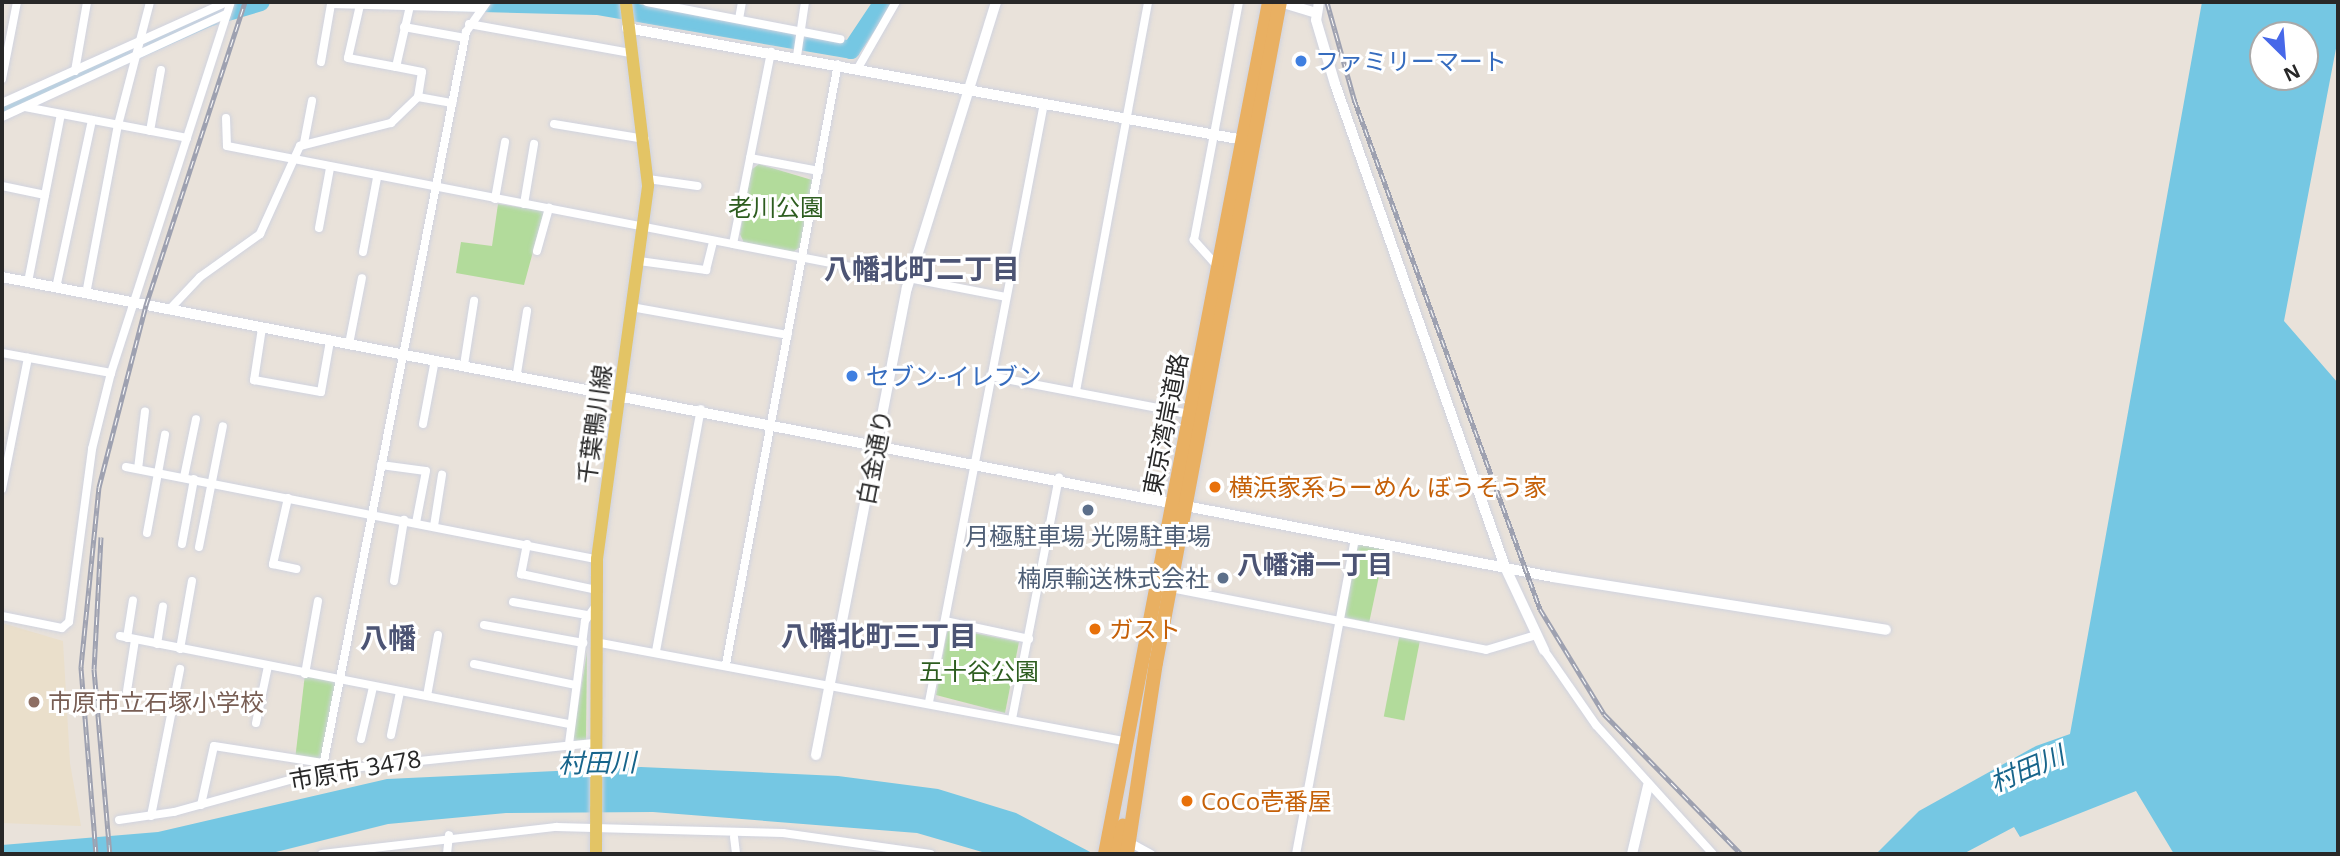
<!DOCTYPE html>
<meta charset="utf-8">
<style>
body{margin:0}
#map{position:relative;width:2340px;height:856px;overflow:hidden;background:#e9e2da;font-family:"Open Sans","Noto Sans JP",sans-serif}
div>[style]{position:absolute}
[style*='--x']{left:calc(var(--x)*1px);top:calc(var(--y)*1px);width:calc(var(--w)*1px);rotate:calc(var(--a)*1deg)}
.education>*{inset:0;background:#eadfcb}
.green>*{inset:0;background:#b2db9b;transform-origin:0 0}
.water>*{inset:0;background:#75c7e3}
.river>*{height:18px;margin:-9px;padding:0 9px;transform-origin:9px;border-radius:9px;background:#75c7e3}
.roads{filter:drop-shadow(0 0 2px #d0d3df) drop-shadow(0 0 2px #d0d3df)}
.minor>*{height:8px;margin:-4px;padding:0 4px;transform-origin:4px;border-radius:4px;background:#fff}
.tertiary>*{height:10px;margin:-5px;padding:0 5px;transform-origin:5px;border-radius:5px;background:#fff}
.primary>*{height:12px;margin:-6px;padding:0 6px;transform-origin:6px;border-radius:6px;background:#e3c465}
.trunk>*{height:14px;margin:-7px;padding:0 7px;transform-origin:7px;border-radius:7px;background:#e9b062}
.rail>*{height:5px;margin-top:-2.5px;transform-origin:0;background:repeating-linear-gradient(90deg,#fff 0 8px,#9ea1b0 0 16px);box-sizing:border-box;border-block:2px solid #9ea1b0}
.dots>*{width:19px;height:19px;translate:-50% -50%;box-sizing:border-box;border:4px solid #fff;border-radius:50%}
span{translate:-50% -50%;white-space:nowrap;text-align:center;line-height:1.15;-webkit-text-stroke:6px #fff;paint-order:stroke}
.shop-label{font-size:24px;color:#366cbe}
.left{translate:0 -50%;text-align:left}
.park-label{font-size:24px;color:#2d5d1f}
.street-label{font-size:24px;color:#282828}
.food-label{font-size:24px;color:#c56008}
.service-label{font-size:24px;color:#4e5e75}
.right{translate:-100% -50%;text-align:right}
.education-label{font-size:24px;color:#785e54}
.neighbourhood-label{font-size:26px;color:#4c5474;font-weight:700}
.water-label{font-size:26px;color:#18658b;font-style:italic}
.quarter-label{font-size:28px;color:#4c5474;font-weight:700}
.frame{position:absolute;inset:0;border:4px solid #282828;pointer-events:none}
.north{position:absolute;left:2249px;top:21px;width:70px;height:70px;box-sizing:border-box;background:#fff;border:2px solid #a9a9a9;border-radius:50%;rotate:155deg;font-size:19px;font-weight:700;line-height:28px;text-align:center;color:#282828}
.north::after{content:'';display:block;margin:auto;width:24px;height:32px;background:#4768e9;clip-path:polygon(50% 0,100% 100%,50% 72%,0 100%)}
</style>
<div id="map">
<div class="education">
<div style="clip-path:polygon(2px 623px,63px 641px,70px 763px,81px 826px,2px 823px)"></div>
</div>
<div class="green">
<div style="clip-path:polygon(759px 164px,812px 180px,800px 247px,793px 252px,744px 243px,740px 234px,751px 170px)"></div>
<div style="clip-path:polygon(498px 204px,544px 211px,524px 285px,456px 273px,461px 242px,492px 246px)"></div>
<div style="left:1356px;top:540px;width:30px;height:78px;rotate:12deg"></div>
<div style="clip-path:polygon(954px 629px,1019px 642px,1005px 713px,936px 695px,947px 632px)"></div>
<div style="left:1400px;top:633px;width:21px;height:85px;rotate:11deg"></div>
<div style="clip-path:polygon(587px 652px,586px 740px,575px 741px,573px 738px)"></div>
<div style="clip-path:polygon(305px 674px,340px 681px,323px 763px,295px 760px)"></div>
</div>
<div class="water">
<div style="clip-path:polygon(evenodd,2202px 2px,2338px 2px,2338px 38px,2284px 321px,2338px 383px,2338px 854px,2174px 854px,2136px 791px,2020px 837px,2014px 827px,1963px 854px,1876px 854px,1919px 811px,2036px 746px,2070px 734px,2202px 2px,2263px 35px,2305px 35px,2305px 77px,2263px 77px,2263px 35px)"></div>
<div style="clip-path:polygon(641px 767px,838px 776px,938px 789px,1016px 813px,1094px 854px,989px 854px,917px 833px,653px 812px,506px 813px,388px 824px,268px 854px,2px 854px,2px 845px,158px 832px,387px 779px)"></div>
</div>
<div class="river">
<div style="--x:445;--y:2;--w:152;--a:1.5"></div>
<div style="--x:597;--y:6;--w:258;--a:9.8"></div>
<div style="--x:851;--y:50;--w:58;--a:-56.3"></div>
<div style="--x:2;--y:110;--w:226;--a:-24.1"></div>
<div style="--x:208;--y:18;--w:55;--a:-16.8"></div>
</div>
<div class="roads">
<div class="minor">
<div style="--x:647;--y:2;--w:197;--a:10.9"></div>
<div style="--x:360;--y:5;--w:54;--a:102.8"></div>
<div style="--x:348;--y:58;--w:49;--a:10.6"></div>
<div style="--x:739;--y:19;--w:17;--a:-80"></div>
<div style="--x:469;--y:24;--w:164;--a:10.2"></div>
<div style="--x:404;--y:27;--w:62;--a:10.2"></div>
<div style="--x:797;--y:56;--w:55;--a:-81.6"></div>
<div style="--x:321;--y:62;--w:59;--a:-80.2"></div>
<div style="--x:331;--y:4;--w:150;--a:1.5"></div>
<div style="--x:858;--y:68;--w:76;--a:-60.1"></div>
<div style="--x:75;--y:71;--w:70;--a:-80.1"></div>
<div style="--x:2;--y:79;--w:78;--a:-79"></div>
<div style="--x:418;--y:97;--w:35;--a:10"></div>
<div style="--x:2;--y:103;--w:247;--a:-24.2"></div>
<div style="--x:25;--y:107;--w:165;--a:10.8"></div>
<div style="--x:2;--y:117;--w:247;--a:-24.7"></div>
<div style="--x:226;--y:118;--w:28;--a:88"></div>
<div style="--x:227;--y:146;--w:793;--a:10.97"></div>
<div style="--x:554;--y:124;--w:92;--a:9.4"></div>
<div style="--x:150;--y:131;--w:62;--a:-79.8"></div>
<div style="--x:304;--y:143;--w:43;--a:-79.2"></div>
<div style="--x:750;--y:158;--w:70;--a:10.7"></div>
<div style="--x:648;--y:179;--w:50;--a:8"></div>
<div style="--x:2;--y:186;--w:44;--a:11.8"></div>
<div style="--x:495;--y:199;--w:58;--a:-80"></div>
<div style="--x:524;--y:204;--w:61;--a:-80.5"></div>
<div style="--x:319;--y:228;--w:61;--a:-79.6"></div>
<div style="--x:733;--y:244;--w:196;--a:-78.8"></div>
<div style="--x:537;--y:251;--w:45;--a:-74.4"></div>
<div style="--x:363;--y:252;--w:75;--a:-79.3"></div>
<div style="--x:639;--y:261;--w:68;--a:7.7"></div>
<div style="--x:706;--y:270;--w:30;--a:-76"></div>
<div style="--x:1219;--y:268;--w:38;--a:-132"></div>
<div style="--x:1194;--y:240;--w:242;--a:-79.3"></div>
<div style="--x:28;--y:282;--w:171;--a:-78.9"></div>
<div style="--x:56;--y:288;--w:172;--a:-77.9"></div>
<div style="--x:86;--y:294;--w:172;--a:-79.3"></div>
<div style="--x:118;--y:125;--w:127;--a:-75.4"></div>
<div style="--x:631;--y:307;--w:159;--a:10.1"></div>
<div style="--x:169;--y:310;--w:45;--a:-46.8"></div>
<div style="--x:200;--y:277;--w:74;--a:-35.6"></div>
<div style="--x:260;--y:234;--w:97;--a:-65.6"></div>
<div style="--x:300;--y:146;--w:94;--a:-14.2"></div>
<div style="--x:391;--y:123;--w:37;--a:-44"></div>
<div style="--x:418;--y:97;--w:25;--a:-81"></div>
<div style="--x:422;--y:72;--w:26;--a:-169"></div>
<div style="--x:396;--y:67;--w:63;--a:-77.1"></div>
<div style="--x:262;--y:328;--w:53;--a:98.7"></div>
<div style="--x:254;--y:380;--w:68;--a:10.2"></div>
<div style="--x:321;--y:392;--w:52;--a:-80"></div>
<div style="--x:349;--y:344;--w:67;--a:-78.9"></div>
<div style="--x:2;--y:353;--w:111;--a:10.4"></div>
<div style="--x:464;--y:365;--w:65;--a:-81.1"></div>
<div style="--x:517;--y:373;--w:63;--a:-80.8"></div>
<div style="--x:990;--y:376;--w:203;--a:10.8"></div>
<div style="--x:1076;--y:391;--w:396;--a:-79.5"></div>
<div style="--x:423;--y:424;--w:65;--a:-79.4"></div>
<div style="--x:381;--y:465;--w:45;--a:7.6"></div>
<div style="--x:426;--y:471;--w:53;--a:100.9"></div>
<div style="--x:126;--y:467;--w:480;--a:11.1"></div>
<div style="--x:138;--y:469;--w:58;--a:-83.1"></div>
<div style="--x:184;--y:477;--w:59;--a:-78.3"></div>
<div style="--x:2;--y:489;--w:134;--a:-78.8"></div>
<div style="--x:288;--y:498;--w:68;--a:102.8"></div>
<div style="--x:273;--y:564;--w:24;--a:12"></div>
<div style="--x:434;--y:526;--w:52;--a:-81.1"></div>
<div style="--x:147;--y:533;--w:100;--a:-79.6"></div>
<div style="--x:182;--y:544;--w:66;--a:-79.5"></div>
<div style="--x:527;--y:544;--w:31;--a:101"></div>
<div style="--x:521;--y:574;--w:78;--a:11.9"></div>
<div style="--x:199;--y:547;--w:123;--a:-78.8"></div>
<div style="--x:394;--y:581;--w:62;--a:-80.7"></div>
<div style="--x:1171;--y:588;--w:321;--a:11.1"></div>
<div style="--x:1486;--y:650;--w:52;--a:-16.7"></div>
<div style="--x:513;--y:602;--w:75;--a:10"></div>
<div style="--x:2;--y:616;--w:61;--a:11.3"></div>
<div style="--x:62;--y:628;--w:9;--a:-41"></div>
<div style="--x:69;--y:622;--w:175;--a:-82.4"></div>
<div style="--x:92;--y:449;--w:78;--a:-76"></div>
<div style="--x:111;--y:373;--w:390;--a:-72.1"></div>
<div style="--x:945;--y:621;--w:86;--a:12.1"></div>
<div style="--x:484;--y:625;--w:101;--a:10.3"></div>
<div style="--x:120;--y:636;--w:458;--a:11.1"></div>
<div style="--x:127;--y:638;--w:38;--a:-81"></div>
<div style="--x:595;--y:642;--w:543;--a:10.61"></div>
<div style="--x:157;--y:644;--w:38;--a:-81"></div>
<div style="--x:180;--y:649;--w:69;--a:-80"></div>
<div style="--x:1544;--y:650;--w:91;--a:55.3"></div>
<div style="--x:1596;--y:725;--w:174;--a:47.8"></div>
<div style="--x:656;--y:651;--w:246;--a:-79.5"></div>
<div style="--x:474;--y:664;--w:103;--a:11.7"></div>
<div style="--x:726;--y:664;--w:610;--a:-79.43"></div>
<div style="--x:305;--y:674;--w:74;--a:-79.9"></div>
<div style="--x:127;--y:691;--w:52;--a:-81.1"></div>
<div style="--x:427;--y:696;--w:62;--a:-79.8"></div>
<div style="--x:929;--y:702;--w:610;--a:-79.13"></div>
<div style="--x:1012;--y:719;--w:246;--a:-79"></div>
<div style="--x:256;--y:723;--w:58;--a:-78.1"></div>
<div style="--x:391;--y:735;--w:44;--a:-78.2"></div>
<div style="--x:361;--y:739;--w:53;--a:-77"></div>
<div style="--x:569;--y:744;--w:124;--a:-82.6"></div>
<div style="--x:585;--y:621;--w:19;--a:-55"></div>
<div style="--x:322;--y:771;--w:753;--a:-78.97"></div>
<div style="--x:466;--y:32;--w:37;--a:-55"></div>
<div style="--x:201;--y:805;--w:60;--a:-77.6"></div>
<div style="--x:214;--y:746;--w:110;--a:8.9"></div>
<div style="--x:151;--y:816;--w:150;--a:-78.8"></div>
<div style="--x:119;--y:820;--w:56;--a:-8.3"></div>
<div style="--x:174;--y:812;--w:154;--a:-15.5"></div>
<div style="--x:322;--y:771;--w:274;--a:-5.9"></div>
<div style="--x:734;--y:837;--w:17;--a:83"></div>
<div style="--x:1129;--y:842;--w:25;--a:29"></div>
<div style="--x:322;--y:854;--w:236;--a:-6.6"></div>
<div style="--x:556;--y:827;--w:227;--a:1.5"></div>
<div style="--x:783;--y:833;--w:149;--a:8.1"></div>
<div style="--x:447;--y:854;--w:19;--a:-84"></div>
<div style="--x:1296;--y:854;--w:321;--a:-79.4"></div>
</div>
<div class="tertiary">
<div style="--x:1280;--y:2;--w:37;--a:17"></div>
<div style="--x:1319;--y:2;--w:18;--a:99"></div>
<div style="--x:1316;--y:20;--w:67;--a:73.5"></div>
<div style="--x:1335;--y:84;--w:512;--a:70.61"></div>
<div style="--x:1505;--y:567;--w:92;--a:64.8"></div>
<div style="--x:627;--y:28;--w:626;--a:10.3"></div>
<div style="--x:2;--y:277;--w:1580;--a:10.95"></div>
<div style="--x:1553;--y:577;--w:337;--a:9"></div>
<div style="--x:816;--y:755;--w:476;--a:-79"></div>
<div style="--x:907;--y:288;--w:300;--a:-72.7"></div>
<div style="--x:1632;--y:854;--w:70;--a:-76.8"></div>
</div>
<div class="primary">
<div style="--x:596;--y:854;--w:295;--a:-89.8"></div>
<div style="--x:597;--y:559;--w:377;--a:-82.2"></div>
<div style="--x:648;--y:185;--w:184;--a:-96.9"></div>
</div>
<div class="trunk">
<div style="--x:1105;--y:854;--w:868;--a:-79.1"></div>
<div style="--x:1117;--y:854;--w:29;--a:-78"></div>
<div style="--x:1127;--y:854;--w:193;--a:-81.4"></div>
<div style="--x:1156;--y:663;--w:673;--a:-79.38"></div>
</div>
</div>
<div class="rail">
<div style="--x:1327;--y:2;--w:101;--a:74.4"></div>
<div style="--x:1354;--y:99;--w:543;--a:69.96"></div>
<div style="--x:1540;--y:609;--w:123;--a:58.6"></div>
<div style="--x:1604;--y:714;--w:196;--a:45.6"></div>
<div style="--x:101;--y:537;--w:132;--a:93"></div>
<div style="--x:94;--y:669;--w:186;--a:85.1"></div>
<div style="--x:96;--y:854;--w:188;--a:-94.6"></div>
<div style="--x:81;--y:667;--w:181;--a:-84.3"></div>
<div style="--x:99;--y:487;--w:188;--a:-75.5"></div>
<div style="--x:146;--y:305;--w:319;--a:-71.9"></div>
</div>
<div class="dots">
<div style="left:1301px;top:61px;background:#3f7fe0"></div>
<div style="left:852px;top:376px;background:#3f7fe0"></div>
<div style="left:1215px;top:487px;background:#e8710a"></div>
<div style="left:1088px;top:510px;background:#5c6f8a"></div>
<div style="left:1223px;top:578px;background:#5c6f8a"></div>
<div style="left:1095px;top:629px;background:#e8710a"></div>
<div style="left:34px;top:702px;background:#8d6e63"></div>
<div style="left:1187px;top:801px;background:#e8710a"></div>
</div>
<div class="shop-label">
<span class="left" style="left:1315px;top:61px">ファミリーマート</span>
<span class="left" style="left:866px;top:376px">セブン-イレブン</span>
</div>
<div class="park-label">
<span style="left:776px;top:207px">老川公園</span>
<span style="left:979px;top:671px">五十谷公園</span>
</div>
<div class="street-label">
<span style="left:594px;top:424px;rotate:-82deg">千葉鴨川線</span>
<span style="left:1165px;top:424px;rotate:-79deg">東京湾岸道路</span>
<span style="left:874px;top:457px;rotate:-79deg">白金通り</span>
<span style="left:355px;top:769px;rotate:-10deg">市原市 3478</span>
</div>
<div class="food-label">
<span class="left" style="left:1229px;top:487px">横浜家系らーめん ぼうそう家</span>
<span class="left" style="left:1109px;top:629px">ガスト</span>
<span class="left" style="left:1201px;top:801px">CoCo壱番屋</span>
</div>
<div class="service-label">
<span style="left:1088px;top:536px">月極駐車場 光陽駐車場</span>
<span class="right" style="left:1209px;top:578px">楠原輸送株式会社</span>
</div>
<div class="education-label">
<span class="left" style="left:48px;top:702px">市原市立石塚小学校</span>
</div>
<div class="neighbourhood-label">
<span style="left:1315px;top:565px">八幡浦一丁目</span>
</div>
<div class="water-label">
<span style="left:597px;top:763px;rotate:-1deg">村田川</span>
<span style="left:2027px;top:769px;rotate:-23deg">村田川</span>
</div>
<div class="quarter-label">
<span style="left:922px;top:268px">八幡北町二丁目</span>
<span style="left:879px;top:635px">八幡北町三丁目</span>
<span style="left:388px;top:637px">八幡</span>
</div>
<div class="frame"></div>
<div class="north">N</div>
</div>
